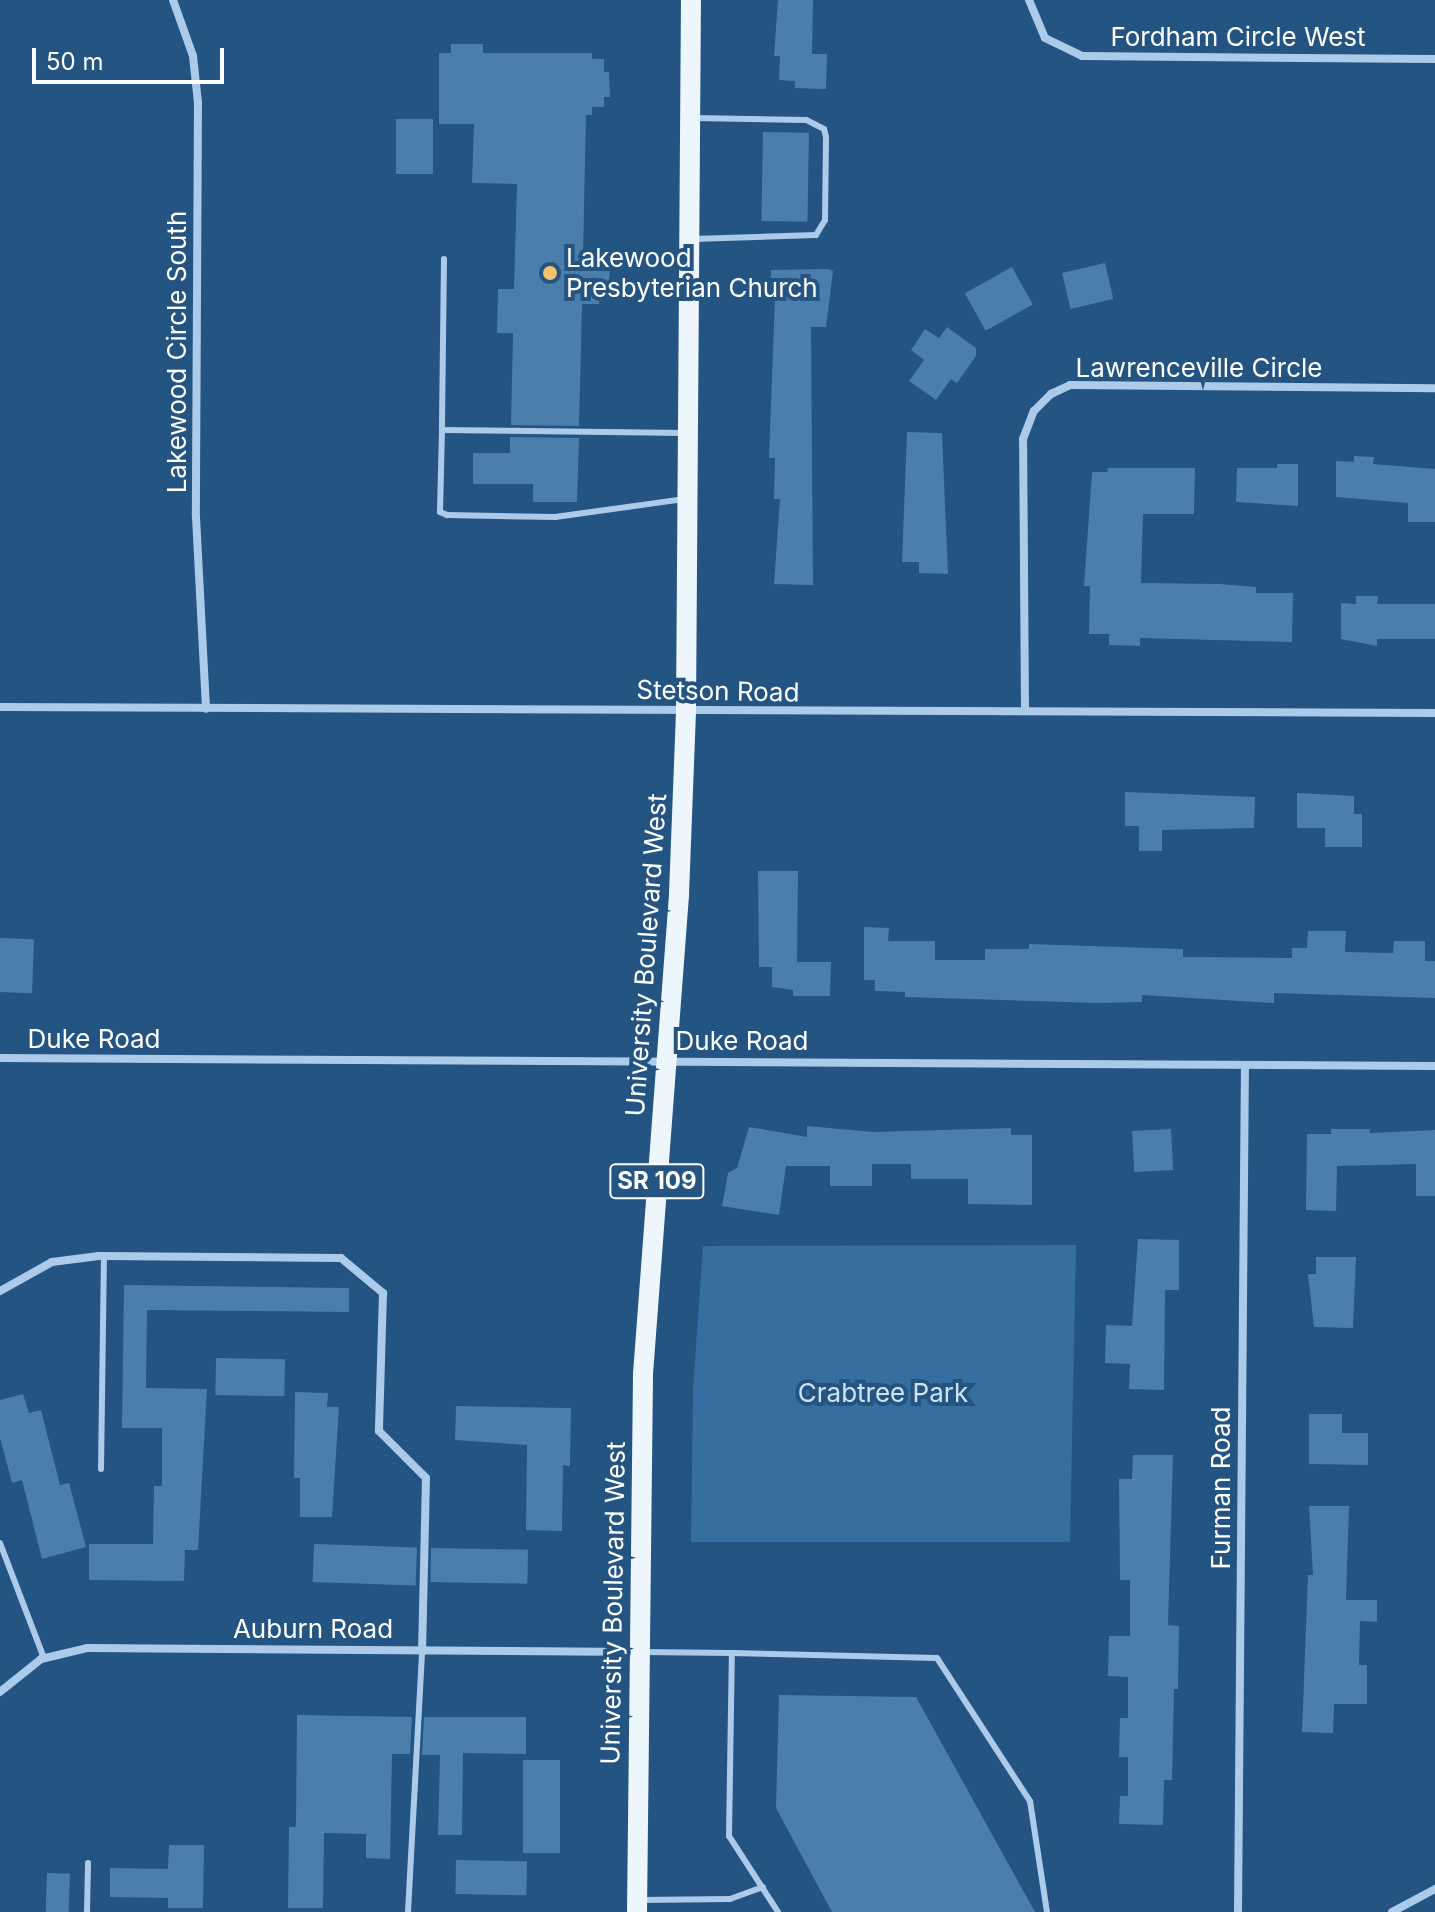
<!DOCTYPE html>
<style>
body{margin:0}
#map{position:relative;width:1435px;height:1912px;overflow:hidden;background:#235482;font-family:Inter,sans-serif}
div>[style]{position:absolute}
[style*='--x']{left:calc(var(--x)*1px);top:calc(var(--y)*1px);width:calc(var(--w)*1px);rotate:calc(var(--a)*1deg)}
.green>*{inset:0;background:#376ea0}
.building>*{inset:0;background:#4b7eab;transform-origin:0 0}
.lane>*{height:6px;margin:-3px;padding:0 3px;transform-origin:3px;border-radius:3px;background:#abcbe8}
.street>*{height:8px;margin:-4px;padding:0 4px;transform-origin:4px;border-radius:4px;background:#abcbe8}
.primary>*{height:20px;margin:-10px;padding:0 10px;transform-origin:10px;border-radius:10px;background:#edf5fd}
.dots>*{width:22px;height:22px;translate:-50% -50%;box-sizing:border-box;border:4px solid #235482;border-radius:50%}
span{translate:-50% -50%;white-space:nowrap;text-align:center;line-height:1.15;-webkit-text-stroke:8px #235482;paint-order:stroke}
.shield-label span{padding:2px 6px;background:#235482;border:2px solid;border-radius:6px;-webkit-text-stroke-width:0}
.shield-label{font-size:24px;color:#fff;font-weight:700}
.street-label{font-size:26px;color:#fff}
.poi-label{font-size:26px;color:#fff}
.left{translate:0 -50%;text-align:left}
.park-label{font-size:26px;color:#cee3f6}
.scale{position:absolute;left:32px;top:48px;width:192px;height:36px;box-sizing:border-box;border:4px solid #fff;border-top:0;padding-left:10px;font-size:24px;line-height:28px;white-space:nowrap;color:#fff;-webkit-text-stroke:6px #235482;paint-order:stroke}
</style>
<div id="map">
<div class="green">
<div style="clip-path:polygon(1076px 1245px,1070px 1542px,691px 1542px,693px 1389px,703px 1246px)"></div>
</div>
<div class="building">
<div style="clip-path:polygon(778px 0,813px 0,812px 54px,827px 54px,826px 89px,795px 88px,795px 81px,779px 80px,780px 56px,774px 56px)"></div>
<div style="clip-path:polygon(451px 44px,483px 44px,483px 53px,592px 53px,592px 59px,604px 59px,604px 72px,609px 72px,610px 97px,604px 97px,604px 107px,592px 107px,592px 115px,586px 115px,583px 255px,600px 255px,600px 264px,610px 264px,609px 294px,599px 294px,599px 304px,582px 304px,579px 426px,511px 425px,513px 333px,497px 333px,498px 289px,514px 289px,517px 184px,472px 183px,474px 124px,439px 124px,439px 53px,451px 53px)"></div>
<div style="left:396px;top:119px;width:37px;height:55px"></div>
<div style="left:763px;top:132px;width:46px;height:89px;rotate:1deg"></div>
<div style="left:1105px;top:263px;width:37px;height:44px;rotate:77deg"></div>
<div style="left:1012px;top:267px;width:43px;height:54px;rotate:61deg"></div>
<div style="clip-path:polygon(828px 269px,833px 271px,826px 327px,811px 327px,813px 585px,774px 584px,780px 499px,774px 499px,775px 458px,769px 458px,775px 298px,770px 298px,771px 270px)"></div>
<div style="clip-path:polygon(947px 327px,976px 348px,976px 356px,957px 383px,951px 379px,936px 400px,909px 381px,924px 360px,911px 350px,925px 329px,939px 338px)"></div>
<div style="clip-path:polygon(907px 432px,942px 433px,948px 574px,919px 573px,919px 562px,902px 562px)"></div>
<div style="clip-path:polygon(510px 437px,579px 438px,577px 502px,533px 502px,533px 484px,473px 484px,473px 453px,510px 453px)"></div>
<div style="clip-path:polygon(1354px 456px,1374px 457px,1373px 464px,1435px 469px,1435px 522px,1408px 522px,1408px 503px,1336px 497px,1336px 461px,1354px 462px)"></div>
<div style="clip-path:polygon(1277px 464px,1298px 464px,1298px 506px,1236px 502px,1237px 468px,1277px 468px)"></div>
<div style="clip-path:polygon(1107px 468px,1195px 468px,1194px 514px,1143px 514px,1141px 583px,1220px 584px,1256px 587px,1256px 593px,1293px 593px,1292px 642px,1140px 638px,1140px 646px,1109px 645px,1109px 634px,1089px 634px,1090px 586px,1084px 586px,1092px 472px,1108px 472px)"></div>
<div style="clip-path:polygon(1356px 596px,1378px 596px,1377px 604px,1435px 604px,1435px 639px,1377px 639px,1377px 646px,1341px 639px,1341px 603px,1356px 604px)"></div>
<div style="clip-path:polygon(1125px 792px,1255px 797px,1254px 828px,1162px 830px,1162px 851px,1139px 851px,1139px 826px,1125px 826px)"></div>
<div style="clip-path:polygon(1297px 793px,1354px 796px,1354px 814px,1362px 814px,1362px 847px,1325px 847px,1325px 828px,1297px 828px)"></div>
<div style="clip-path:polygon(758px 871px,798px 871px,797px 962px,831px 962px,830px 996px,793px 996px,793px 990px,772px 987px,772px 967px,759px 967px)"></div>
<div style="clip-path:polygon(864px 927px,889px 928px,888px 941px,935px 941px,935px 960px,985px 960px,985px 949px,1029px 949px,1029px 944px,1183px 949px,1183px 957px,1292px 958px,1292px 948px,1307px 948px,1308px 931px,1346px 931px,1345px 952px,1393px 953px,1394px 941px,1425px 941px,1425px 961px,1435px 961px,1435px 998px,1274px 993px,1274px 1003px,1142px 995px,1142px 1002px,1097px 1003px,905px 997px,905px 992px,875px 991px,875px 980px,864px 980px)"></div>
<div style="left:0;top:938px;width:34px;height:54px;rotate:2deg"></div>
<div style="clip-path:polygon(807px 1126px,873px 1132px,1011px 1128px,1011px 1135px,1032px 1135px,1032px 1205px,968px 1204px,968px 1179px,911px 1179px,911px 1164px,872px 1164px,872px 1186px,830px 1186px,830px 1166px,786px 1166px,779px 1215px,722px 1206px,728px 1173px,737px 1168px,749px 1127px,807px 1137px)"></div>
<div style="left:1171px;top:1129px;width:41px;height:39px;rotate:87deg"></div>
<div style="clip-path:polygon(1331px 1129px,1370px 1129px,1370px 1133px,1435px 1130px,1435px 1196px,1416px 1196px,1416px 1164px,1337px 1166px,1336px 1211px,1306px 1210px,1307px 1134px,1331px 1134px)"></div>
<div style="clip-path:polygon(1138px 1239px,1179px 1240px,1179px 1290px,1165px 1290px,1164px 1390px,1129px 1389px,1130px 1364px,1105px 1363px,1106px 1325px,1132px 1326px)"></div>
<div style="clip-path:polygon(1316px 1257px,1356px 1257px,1353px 1328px,1314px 1327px,1308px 1274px,1316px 1274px)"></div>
<div style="clip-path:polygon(124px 1285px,349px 1288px,349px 1312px,147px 1310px,146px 1388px,207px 1389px,198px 1550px,185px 1550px,184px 1581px,89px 1580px,89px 1544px,153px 1544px,154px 1486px,162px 1486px,162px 1428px,122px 1428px)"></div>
<div style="left:216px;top:1358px;width:69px;height:37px;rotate:1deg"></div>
<div style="clip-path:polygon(295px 1392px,328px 1393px,327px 1407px,339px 1407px,332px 1517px,300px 1517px,300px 1478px,294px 1478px)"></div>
<div style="clip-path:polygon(23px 1394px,29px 1413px,41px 1410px,60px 1485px,69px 1483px,86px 1547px,42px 1559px,22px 1480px,12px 1483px,0 1438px,0 1400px)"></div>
<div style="clip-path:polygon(456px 1406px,571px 1408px,570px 1466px,563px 1465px,562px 1531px,526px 1530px,527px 1445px,455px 1440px)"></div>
<div style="clip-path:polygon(1309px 1414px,1342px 1414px,1342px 1433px,1368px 1433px,1368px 1465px,1309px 1464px)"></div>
<div style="clip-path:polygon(1133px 1455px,1173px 1455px,1168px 1625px,1179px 1626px,1178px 1689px,1174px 1689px,1172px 1780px,1164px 1780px,1163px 1825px,1119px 1824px,1120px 1796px,1128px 1796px,1128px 1757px,1119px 1757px,1120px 1718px,1128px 1718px,1128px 1677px,1108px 1676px,1109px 1636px,1130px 1636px,1130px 1580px,1120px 1580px,1119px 1479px,1132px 1479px)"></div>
<div style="clip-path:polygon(1309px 1506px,1349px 1506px,1346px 1600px,1377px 1600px,1377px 1622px,1360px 1621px,1359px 1665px,1367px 1665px,1367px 1704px,1334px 1704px,1333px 1733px,1302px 1732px,1308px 1575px,1313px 1575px)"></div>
<div style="left:314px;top:1544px;width:103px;height:38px;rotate:2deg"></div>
<div style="left:431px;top:1548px;width:97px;height:34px;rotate:1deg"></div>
<div style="clip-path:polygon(779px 1695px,916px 1697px,1035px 1912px,832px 1912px,776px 1808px)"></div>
<div style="clip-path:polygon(297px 1715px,412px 1717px,410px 1754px,392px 1754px,390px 1859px,366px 1858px,366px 1834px,324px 1833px,323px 1908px,288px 1908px,289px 1827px,296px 1827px)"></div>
<div style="clip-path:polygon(424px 1717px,526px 1717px,526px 1754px,463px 1753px,462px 1835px,438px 1835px,440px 1755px,422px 1755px)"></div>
<div style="left:523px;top:1760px;width:37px;height:93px"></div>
<div style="clip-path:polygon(169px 1845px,204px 1845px,203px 1908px,168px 1908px,168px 1898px,110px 1897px,110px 1868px,168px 1869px)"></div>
<div style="left:456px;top:1860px;width:71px;height:34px;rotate:1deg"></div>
<div style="left:47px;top:1873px;width:23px;height:39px;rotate:2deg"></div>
</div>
<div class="lane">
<div style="--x:693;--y:239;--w:123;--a:-1.9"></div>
<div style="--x:816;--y:235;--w:17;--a:-59"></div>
<div style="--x:825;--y:220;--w:83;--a:-89.3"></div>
<div style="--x:826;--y:137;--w:8;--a:-104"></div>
<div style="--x:824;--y:129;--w:20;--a:-153"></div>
<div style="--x:806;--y:120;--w:112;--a:-179"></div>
<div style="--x:444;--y:259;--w:171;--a:90.7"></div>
<div style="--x:442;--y:430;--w:243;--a:0.7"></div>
<div style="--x:442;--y:430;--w:82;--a:91.4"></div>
<div style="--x:440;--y:512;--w:8;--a:23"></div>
<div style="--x:447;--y:515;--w:108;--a:1.1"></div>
<div style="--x:555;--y:517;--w:130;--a:-7.9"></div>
<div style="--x:101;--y:1469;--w:213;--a:-89.2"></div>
<div style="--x:0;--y:1543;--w:123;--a:69.1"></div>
<div style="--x:642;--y:1652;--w:90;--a:0.6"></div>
<div style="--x:641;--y:1900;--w:89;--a:-0.6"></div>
<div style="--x:730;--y:1899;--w:35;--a:-20"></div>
<div style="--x:87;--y:1912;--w:49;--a:-88.8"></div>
<div style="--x:408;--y:1912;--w:262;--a:-86.9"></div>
<div style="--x:778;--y:1912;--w:90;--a:-122.8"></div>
<div style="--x:729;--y:1836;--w:183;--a:-89.1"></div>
<div style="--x:732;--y:1653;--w:205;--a:1.4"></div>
<div style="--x:937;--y:1658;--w:171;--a:57"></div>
<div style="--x:1030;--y:1801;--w:112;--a:81.3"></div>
</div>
<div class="street">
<div style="--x:173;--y:0;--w:59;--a:70.3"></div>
<div style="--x:193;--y:56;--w:47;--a:83.9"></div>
<div style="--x:198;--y:103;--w:414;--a:90.3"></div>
<div style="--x:196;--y:517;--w:192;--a:87"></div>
<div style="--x:1029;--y:0;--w:41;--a:67.2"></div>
<div style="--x:1045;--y:38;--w:41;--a:25.9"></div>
<div style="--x:1082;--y:56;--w:353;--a:0.5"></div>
<div style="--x:0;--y:707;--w:1435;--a:0.24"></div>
<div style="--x:1025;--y:711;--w:272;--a:-90.4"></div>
<div style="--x:1023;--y:439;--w:30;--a:-69"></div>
<div style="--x:1034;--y:411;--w:24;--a:-45"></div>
<div style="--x:1051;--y:394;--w:21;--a:-25"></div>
<div style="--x:1070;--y:385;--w:365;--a:0.5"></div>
<div style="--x:0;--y:1058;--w:1435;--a:0.32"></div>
<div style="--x:0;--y:1291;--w:60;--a:-29.1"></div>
<div style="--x:52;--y:1262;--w:47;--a:-7.3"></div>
<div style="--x:99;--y:1256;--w:242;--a:0.5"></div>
<div style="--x:341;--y:1258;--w:55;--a:39.8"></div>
<div style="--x:383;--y:1293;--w:138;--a:91.7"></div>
<div style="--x:379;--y:1431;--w:66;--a:45"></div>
<div style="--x:426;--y:1478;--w:172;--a:91.3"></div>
<div style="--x:0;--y:1692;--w:53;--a:-38.8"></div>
<div style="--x:41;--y:1659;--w:47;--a:-13.4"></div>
<div style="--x:87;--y:1648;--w:551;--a:0.42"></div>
<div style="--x:1238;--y:1912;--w:847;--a:-89.53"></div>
<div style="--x:1392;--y:1912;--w:49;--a:-28.1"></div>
</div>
<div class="primary">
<div style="--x:637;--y:1912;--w:538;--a:-89.36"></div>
<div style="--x:643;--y:1374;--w:481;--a:-85.7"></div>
<div style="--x:679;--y:894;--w:183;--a:-87.8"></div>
<div style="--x:686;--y:711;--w:711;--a:-89.6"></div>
</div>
<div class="dots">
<div style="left:550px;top:273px;background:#f3c26e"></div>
</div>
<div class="shield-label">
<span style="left:657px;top:1181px">SR 109</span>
</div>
<div class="street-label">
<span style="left:1238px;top:37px">Fordham Circle West</span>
<span style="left:177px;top:352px;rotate:-90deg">Lakewood Circle South</span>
<span style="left:1199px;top:368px">Lawrenceville Circle</span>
<span style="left:718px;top:691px;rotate:1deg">Stetson Road</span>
<span style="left:646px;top:955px;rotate:-86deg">University Boulevard West</span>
<span style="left:94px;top:1039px">Duke Road</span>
<span style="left:742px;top:1041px">Duke Road</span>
<span style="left:1221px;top:1488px;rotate:-90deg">Furman Road</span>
<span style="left:613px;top:1603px;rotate:-89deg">University Boulevard West</span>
<span style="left:313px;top:1629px">Auburn Road</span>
</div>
<div class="poi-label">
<span class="left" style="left:566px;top:273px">Lakewood<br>Presbyterian Church</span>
</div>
<div class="park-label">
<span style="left:883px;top:1393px">Crabtree Park</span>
</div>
<div class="scale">50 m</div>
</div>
